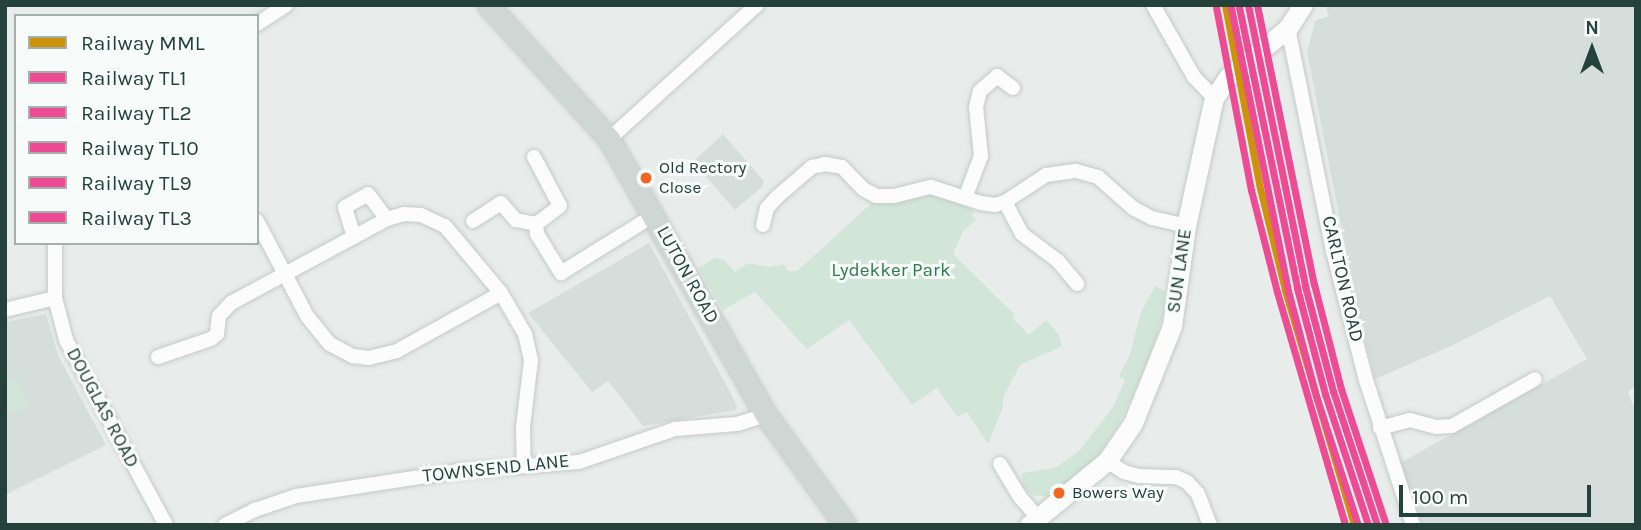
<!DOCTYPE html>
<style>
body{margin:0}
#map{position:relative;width:1641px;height:530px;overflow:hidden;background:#e8edeb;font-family:Karla,sans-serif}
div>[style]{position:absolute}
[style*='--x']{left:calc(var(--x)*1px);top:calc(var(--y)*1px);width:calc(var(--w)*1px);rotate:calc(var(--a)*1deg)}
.built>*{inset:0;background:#d6dedb}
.green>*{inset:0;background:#d1e6d8}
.roads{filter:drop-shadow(0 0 2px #c5cac8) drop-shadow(0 0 2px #c5cac8)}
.street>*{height:14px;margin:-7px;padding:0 7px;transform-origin:7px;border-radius:7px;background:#fcfcfc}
.secondary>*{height:19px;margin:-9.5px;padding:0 9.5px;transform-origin:9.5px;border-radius:9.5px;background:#fcfcfc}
.primary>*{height:21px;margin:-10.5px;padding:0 10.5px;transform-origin:10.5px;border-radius:10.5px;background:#cfd7d5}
.rail-1>*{height:7px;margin:-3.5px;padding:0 3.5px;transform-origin:3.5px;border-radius:3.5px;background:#cd920c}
.rail-2>*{height:7px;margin:-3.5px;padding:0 3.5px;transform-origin:3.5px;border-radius:3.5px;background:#ee4b95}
.rail-3>*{height:7px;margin:-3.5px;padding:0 3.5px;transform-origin:3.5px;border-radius:3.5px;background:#ee4b95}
.rail-4>*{height:7px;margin:-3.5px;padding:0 3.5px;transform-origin:3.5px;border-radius:3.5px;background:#ee4b95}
.rail-5>*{height:7px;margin:-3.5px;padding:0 3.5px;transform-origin:3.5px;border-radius:3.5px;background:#ee4b95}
.rail-6>*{height:7px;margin:-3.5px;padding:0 3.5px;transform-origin:3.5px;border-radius:3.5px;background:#ee4b95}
.dots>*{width:19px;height:19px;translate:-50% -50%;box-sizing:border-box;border:4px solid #f7fbf9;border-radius:50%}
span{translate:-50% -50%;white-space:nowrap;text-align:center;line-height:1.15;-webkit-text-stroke:6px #f7fbf9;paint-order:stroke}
.bus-label{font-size:17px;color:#24423a}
.left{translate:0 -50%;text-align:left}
.park-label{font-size:19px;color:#2d7a4b}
.street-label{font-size:19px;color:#24423a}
.frame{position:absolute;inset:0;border:7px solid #24423a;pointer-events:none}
.legend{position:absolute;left:14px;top:14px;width:245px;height:231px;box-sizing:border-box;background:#f7fbf9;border:2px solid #a3b1ad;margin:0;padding:9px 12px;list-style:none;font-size:21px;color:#24423a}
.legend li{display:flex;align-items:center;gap:14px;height:35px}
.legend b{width:35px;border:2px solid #a3b1ad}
.north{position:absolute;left:1557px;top:14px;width:70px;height:70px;-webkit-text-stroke:5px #f7fbf9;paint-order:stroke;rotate:0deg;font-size:19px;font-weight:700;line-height:28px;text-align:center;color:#24423a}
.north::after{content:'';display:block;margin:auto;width:24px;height:32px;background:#24423a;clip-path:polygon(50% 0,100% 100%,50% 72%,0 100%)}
.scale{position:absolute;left:1399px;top:485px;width:192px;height:32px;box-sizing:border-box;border:4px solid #24423a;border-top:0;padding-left:9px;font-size:21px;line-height:24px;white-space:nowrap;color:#24423a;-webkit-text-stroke:5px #f7fbf9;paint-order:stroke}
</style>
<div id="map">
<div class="built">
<div style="clip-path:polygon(1325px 5px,1636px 5px,1636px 385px,1628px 392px,1636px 413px,1636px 525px,1423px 525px,1400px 463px,1587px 359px,1550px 296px,1451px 346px,1375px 379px,1356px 302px,1307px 52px,1315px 21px,1329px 16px)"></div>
<div style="clip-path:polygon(723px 134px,764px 181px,762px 187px,735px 210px,693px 162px)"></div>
<div style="clip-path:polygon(649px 243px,728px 388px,737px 406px,736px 410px,643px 426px,608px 381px,592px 392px,528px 313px)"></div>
<div style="clip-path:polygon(46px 314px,58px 355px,106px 445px,5px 495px,5px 322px)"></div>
</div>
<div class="green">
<div style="clip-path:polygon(926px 194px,939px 195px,974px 210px,972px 215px,976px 220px,963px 231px,953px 254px,1015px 315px,1013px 318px,1029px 335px,1046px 320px,1059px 335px,1062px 346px,1020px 365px,1003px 398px,1003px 407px,988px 444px,967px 412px,957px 417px,937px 388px,912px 405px,849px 320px,807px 349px,755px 292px,723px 310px,698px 268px,715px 258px,724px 260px,735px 272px,748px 263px,769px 267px,784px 264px,788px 271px,797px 271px,873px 202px,894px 203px)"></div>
<div style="clip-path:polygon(1155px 286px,1165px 291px,1163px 315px,1145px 369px,1118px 426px,1097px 457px,1049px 497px,1031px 495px,1023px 486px,1022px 473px,1055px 468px,1080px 450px,1113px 407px,1125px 380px,1119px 376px,1130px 354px,1141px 312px)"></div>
<div style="clip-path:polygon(17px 378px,28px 406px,5px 416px,5px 384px)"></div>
</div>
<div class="roads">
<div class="street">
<div style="--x:1153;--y:5;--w:83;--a:60.3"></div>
<div style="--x:1194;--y:77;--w:29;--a:46"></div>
<div style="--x:257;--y:24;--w:35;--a:-33"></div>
<div style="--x:1288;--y:28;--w:227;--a:78.6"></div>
<div style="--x:1333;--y:251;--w:133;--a:75.7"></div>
<div style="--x:1366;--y:380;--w:152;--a:72"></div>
<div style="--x:609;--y:139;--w:200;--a:-42.2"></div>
<div style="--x:534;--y:157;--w:55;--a:62"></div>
<div style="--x:560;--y:206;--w:30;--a:143"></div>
<div style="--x:965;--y:198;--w:45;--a:-69.1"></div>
<div style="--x:981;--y:156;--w:49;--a:-95.8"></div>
<div style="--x:976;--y:107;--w:16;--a:-76"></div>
<div style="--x:980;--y:91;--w:23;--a:-41"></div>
<div style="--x:997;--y:76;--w:20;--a:37"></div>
<div style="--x:1005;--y:202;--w:36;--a:62"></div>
<div style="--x:1022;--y:234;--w:45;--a:36.9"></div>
<div style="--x:1058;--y:261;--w:30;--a:50"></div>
<div style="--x:257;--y:221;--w:107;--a:62.2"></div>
<div style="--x:307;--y:316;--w:36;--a:51"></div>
<div style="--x:330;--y:344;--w:26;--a:28"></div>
<div style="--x:353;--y:356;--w:16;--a:7"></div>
<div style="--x:369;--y:358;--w:29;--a:-14"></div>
<div style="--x:397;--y:351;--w:119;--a:-29.1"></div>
<div style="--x:473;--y:221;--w:33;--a:-33"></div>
<div style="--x:501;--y:203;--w:23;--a:49"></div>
<div style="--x:516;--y:220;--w:20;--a:11"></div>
<div style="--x:536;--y:224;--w:10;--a:84"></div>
<div style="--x:537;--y:234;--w:46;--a:58.4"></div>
<div style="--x:561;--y:273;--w:110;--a:-31.9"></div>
<div style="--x:763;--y:225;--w:17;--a:-77"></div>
<div style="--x:767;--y:208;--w:16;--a:-47"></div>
<div style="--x:778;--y:196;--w:45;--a:-40.5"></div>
<div style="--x:812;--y:167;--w:13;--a:-13"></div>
<div style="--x:825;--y:164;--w:17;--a:10"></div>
<div style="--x:842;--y:167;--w:30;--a:46"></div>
<div style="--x:863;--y:189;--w:15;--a:28"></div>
<div style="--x:876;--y:196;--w:18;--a:0"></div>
<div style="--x:894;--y:196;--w:38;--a:-14"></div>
<div style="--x:931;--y:187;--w:52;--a:17.7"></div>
<div style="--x:981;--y:203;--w:14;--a:8"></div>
<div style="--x:995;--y:205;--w:10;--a:-17"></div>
<div style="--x:1005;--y:202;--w:49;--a:-33.4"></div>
<div style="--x:1046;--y:175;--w:30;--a:-8"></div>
<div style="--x:1076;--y:171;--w:23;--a:15"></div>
<div style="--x:1098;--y:177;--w:47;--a:41.5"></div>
<div style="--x:1133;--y:208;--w:21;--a:28"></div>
<div style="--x:1152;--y:218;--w:35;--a:13"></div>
<div style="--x:354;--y:237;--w:31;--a:-107"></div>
<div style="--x:345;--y:207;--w:26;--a:-29"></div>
<div style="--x:368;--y:194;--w:31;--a:53"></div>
<div style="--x:55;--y:243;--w:55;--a:90"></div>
<div style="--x:55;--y:298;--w:43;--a:75.3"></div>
<div style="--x:66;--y:340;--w:210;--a:61.6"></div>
<div style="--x:5;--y:310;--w:51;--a:-13.5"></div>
<div style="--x:158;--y:357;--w:56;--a:-18.8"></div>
<div style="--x:211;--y:339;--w:8;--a:-40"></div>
<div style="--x:217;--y:334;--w:18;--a:-84"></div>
<div style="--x:219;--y:316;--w:18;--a:-47"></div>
<div style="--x:231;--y:303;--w:177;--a:-28.3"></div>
<div style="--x:387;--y:219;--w:18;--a:-16"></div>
<div style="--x:404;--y:214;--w:17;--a:3"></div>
<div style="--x:421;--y:215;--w:26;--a:25"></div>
<div style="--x:445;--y:226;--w:87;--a:50.1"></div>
<div style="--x:501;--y:293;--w:48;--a:59.7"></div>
<div style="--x:525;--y:334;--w:27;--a:77"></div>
<div style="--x:531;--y:360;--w:67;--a:96.8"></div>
<div style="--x:523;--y:427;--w:39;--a:89"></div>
<div style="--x:1380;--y:428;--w:31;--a:-15"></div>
<div style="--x:1410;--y:420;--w:27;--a:15"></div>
<div style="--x:1436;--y:427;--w:16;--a:-4"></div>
<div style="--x:1452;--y:426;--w:95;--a:-29.5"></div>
<div style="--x:1107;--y:461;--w:20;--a:33"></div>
<div style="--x:1124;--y:472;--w:16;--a:15"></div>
<div style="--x:1139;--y:476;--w:37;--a:2"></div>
<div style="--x:1176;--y:477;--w:12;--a:24"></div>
<div style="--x:1187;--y:482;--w:16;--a:47"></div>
<div style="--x:1198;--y:494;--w:33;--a:69"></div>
<div style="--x:1000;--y:464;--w:39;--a:59"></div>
<div style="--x:1020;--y:497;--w:28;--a:49"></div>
<div style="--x:225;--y:525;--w:34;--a:-27"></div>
<div style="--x:255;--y:510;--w:43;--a:-18.9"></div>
<div style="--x:296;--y:496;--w:166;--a:-8.7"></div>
<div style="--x:460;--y:471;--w:119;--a:-4.3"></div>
<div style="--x:579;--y:462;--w:102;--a:-19"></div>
<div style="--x:675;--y:429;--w:62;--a:-4.6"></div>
<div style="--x:737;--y:424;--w:30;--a:-17"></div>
</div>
<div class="secondary">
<div style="--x:1029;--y:525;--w:101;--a:-39.4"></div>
<div style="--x:1107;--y:461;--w:46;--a:-55.6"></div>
<div style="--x:1133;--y:423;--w:105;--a:-68.1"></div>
<div style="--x:1172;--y:326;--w:101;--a:-82"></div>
<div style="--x:1186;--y:226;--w:131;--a:-77.7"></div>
<div style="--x:1214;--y:98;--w:25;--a:-56"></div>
<div style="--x:1228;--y:77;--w:77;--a:-39.2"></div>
<div style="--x:1288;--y:28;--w:27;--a:-57"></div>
</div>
<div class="primary">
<div style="--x:488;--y:5;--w:181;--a:47.9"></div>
<div style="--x:609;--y:139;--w:318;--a:60.4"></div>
<div style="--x:766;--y:415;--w:135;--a:54.3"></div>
</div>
</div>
<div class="rail-1">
<div style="--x:1225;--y:5;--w:186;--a:79.2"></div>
<div style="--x:1260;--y:188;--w:105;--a:76.2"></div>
<div style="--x:1285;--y:290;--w:245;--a:73.6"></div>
</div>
<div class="rail-2">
<div style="--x:1248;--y:5;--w:287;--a:78.5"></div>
<div style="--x:1305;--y:286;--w:109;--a:75.1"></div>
<div style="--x:1333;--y:391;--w:141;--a:71.8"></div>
</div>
<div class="rail-3">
<div style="--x:1239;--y:7;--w:287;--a:78.3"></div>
<div style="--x:1297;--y:288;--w:110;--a:75.2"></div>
<div style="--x:1325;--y:394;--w:138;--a:71.8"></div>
</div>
<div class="rail-4">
<div style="--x:1257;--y:5;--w:285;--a:78.5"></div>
<div style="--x:1314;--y:284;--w:108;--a:75.6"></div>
<div style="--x:1341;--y:389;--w:140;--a:71.7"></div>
</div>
<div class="rail-5">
<div style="--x:1231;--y:8;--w:289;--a:78.6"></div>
<div style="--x:1288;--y:291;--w:109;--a:75.1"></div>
<div style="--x:1316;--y:396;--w:136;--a:72"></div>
</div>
<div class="rail-6">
<div style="--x:1216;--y:7;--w:186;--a:79.2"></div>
<div style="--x:1251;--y:190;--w:105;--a:75.7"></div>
<div style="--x:1277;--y:292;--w:243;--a:73.7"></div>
</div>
<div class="dots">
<div style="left:646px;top:178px;background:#f26522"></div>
<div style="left:1059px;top:493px;background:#f26522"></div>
</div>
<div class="bus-label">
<span class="left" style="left:659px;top:178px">Old Rectory<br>Close</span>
<span class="left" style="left:1072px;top:493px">Bowers Way</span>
</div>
<div class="park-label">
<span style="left:891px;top:271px">Lydekker Park</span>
</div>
<div class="street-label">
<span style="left:1180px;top:271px;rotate:-82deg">SUN LANE</span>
<span style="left:687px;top:275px;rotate:61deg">LUTON ROAD</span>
<span style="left:1342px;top:279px;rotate:77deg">CARLTON ROAD</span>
<span style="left:102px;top:408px;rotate:62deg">DOUGLAS ROAD</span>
<span style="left:496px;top:469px;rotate:-6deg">TOWNSEND LANE</span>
</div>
<div class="frame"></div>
<ul class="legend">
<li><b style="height:9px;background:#cd920c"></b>Railway MML</li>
<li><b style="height:9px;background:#ee4b95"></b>Railway TL1</li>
<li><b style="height:9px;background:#ee4b95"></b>Railway TL2</li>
<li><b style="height:9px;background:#ee4b95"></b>Railway TL10</li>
<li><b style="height:9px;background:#ee4b95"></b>Railway TL9</li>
<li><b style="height:9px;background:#ee4b95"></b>Railway TL3</li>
</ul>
<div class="north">N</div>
<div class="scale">100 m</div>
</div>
